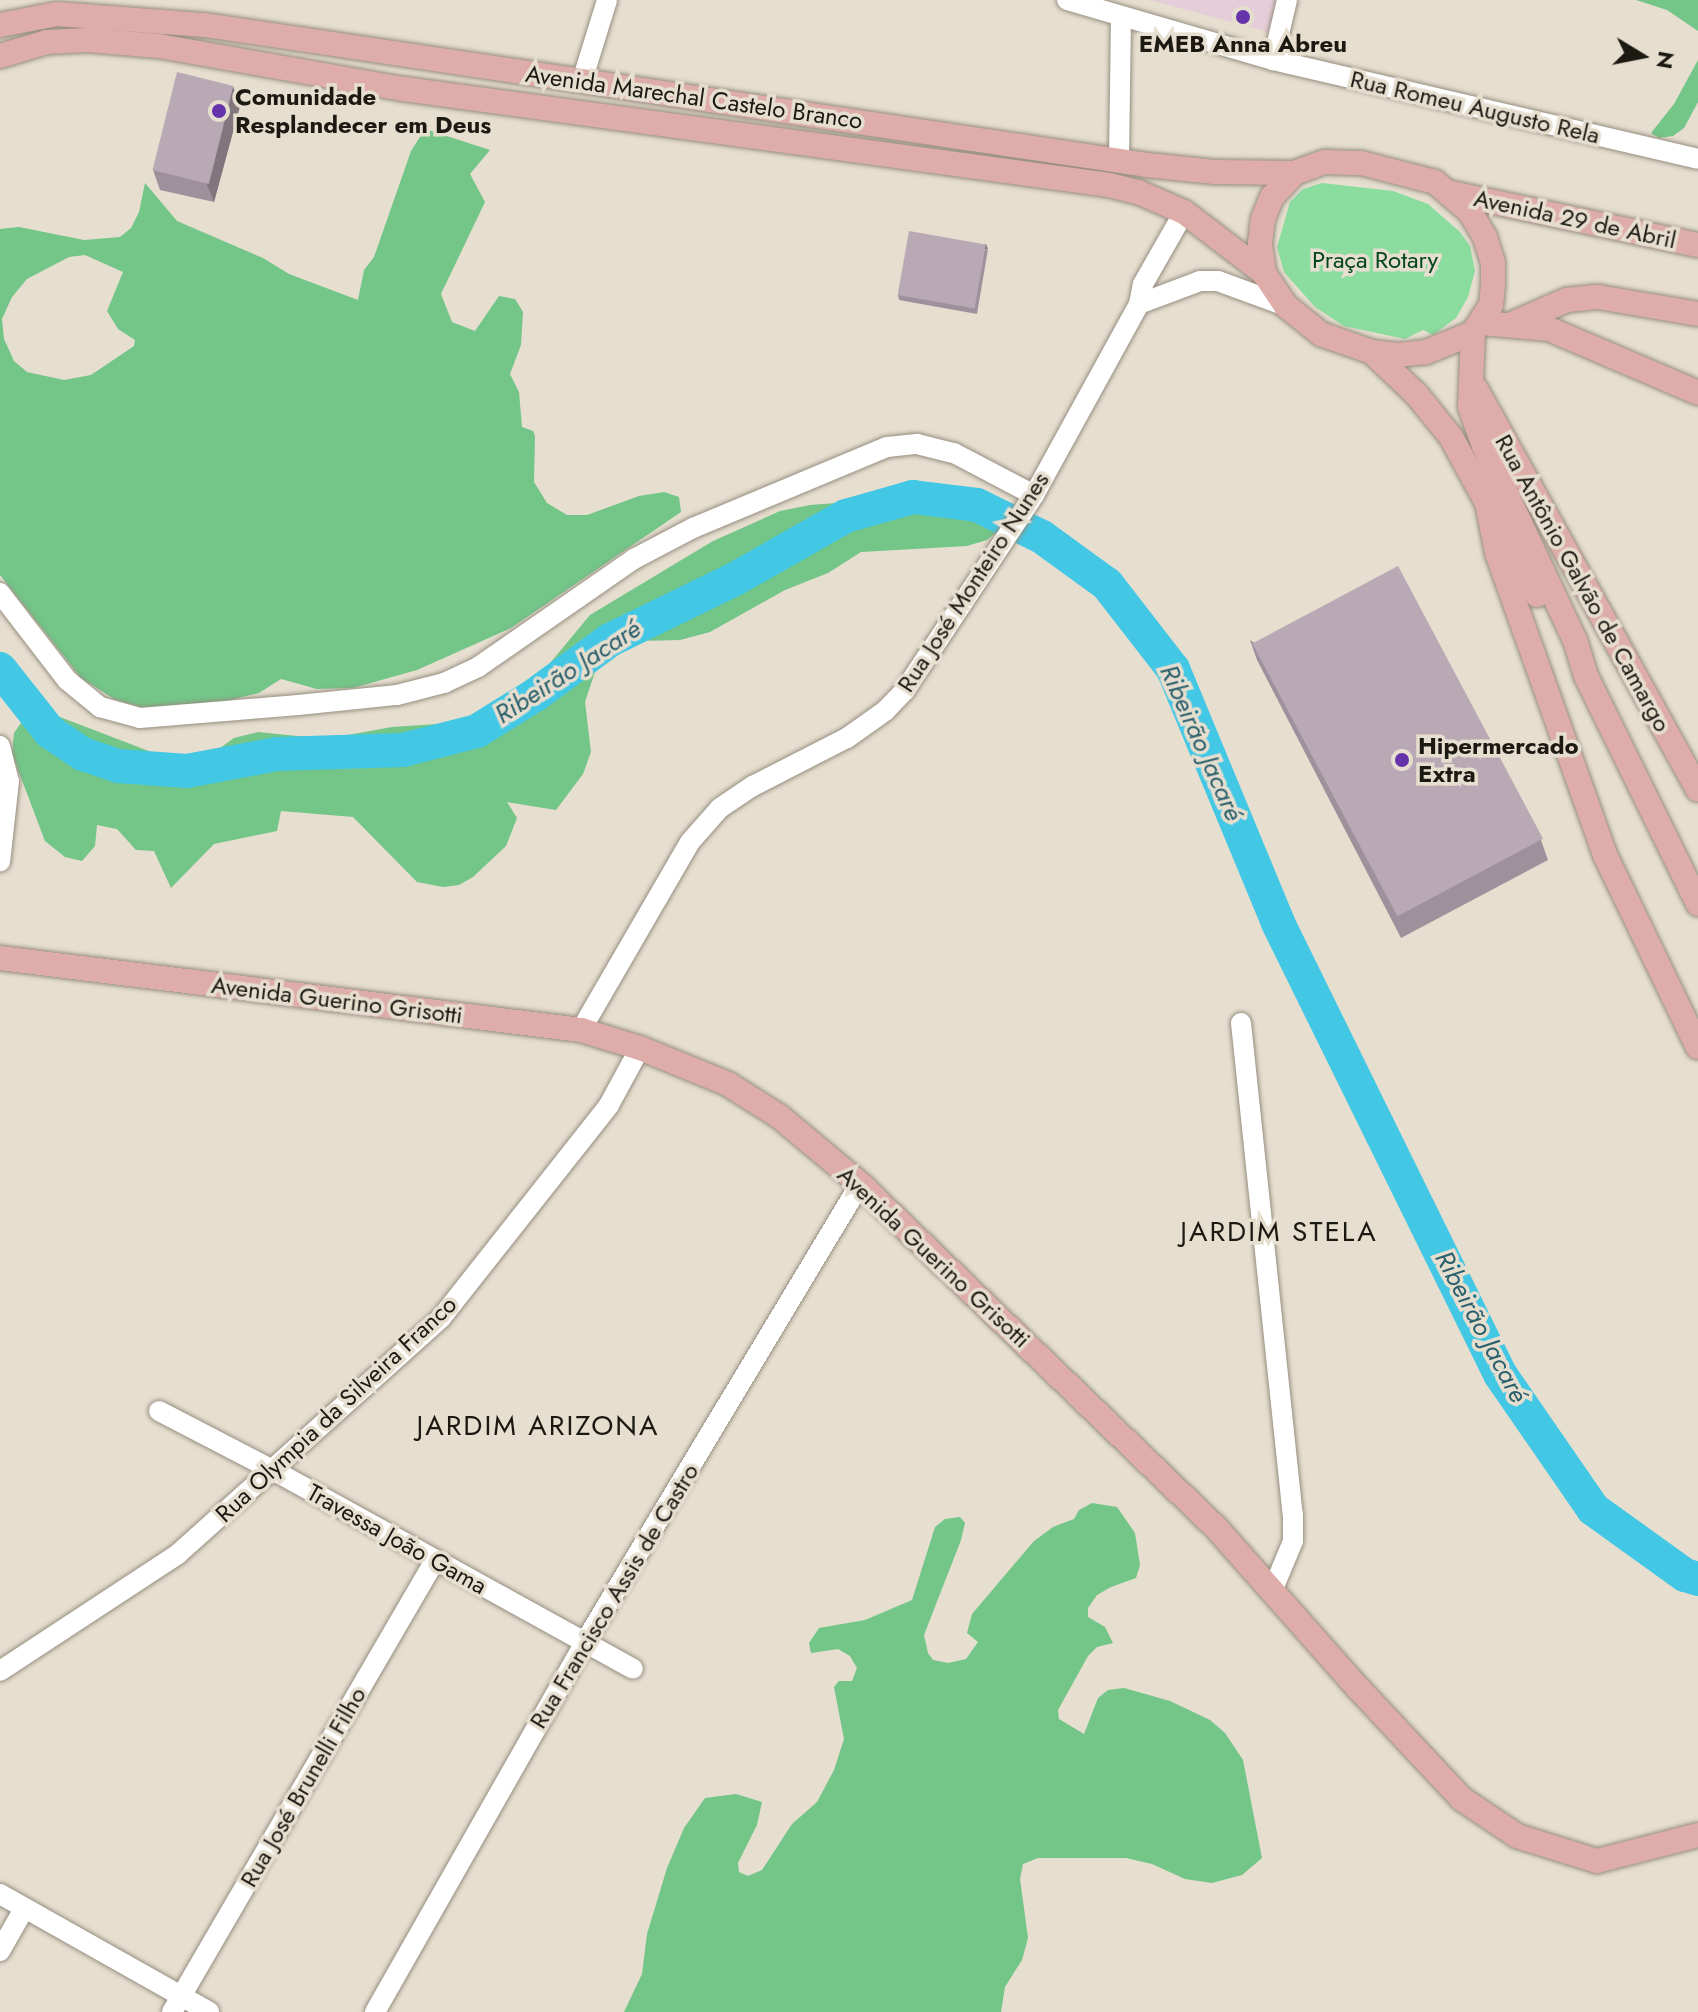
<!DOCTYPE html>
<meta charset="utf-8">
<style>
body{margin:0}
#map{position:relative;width:1698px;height:2012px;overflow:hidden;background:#e6decf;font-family:Jost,sans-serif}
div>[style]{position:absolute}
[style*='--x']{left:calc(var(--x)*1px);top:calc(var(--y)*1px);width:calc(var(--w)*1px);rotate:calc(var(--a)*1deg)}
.education>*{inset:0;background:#e5ced9}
.green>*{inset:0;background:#8add9e}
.forest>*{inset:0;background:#73c588}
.river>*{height:34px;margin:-17px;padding:0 17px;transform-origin:17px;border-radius:17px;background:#42c7e5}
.roads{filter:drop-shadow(0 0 2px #968e80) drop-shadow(0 0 2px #968e80)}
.minor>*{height:20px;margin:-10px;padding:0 10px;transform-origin:10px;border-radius:10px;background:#fff}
.major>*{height:24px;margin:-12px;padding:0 12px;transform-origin:12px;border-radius:12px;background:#deada9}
.wall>*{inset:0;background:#9e919b}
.shaded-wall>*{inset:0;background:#81767e;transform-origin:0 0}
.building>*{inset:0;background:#b8a9b4;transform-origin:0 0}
.dots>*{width:22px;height:22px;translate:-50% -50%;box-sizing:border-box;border:4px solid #e6decf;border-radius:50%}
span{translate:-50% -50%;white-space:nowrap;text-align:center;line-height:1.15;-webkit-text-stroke:7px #e6decf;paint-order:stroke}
.poi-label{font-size:24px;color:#1c1913;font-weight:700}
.left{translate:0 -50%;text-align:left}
.street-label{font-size:24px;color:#1c1913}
.park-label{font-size:24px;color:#03451e}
.water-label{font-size:26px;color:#2b606d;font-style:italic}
.quarter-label{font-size:28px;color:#1c1913;letter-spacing:2px}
.north{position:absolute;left:1602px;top:16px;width:80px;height:80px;-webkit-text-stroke:6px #e6decf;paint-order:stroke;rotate:100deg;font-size:22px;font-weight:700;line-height:32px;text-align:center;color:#1c1913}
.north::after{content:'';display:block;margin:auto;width:28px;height:36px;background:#1c1913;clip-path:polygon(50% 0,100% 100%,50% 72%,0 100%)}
</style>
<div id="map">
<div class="education">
<div style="clip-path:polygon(1150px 0,1279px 0,1272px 33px)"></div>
</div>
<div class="green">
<div style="clip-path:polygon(1322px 183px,1393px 191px,1428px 204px,1460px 232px,1470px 246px,1475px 271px,1468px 297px,1456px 318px,1433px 335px,1423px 330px,1405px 339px,1344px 326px,1315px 307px,1284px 272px,1277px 247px,1290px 202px,1303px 189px)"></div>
</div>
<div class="forest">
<div style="clip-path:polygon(1636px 0,1698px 0,1698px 31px,1667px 10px)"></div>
<div style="clip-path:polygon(1698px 60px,1698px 102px,1684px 128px,1673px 136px,1659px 138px,1651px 133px,1674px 104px)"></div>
<div style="clip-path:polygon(evenodd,425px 129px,490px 150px,470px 174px,485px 202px,441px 294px,452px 322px,475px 331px,499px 296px,515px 299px,523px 312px,521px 345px,510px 374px,519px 392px,522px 427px,533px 431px,535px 436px,534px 482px,547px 503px,567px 515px,587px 515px,639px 496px,664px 492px,679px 497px,681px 512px,511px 628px,417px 670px,353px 688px,317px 689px,281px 679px,259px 693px,210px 705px,172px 710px,140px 707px,114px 699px,81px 678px,0 575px,0 229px,19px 227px,84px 240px,120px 237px,131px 228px,139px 212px,145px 183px,177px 221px,263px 258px,289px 274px,358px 300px,364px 270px,374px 257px,411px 151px,425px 129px,85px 255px,123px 272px,107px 311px,118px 329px,135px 340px,134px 346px,91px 375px,64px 380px,27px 372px,14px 361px,4px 339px,2px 319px,12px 297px,27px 279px,69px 257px,85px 255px)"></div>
<div style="clip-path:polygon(926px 496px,975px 511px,992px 523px,997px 532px,987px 540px,967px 546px,861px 552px,828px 573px,785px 590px,710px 632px,680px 640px,638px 641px,615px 651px,596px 669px,585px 702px,591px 752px,583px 774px,556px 810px,507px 802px,517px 818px,506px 846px,473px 877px,459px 885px,443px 887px,417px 882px,353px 817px,281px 811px,277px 831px,214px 844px,171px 888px,154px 851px,136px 850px,117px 829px,97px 825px,95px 846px,82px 861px,65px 857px,45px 841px,12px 754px,14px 733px,26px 716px,39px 712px,52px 714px,154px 753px,188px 757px,213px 753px,234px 738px,258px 732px,326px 739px,392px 727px,453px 723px,496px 706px,518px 692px,546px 668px,590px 615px,713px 541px,780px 511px,810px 505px)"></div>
<div style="clip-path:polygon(1092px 1503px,1117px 1507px,1135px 1533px,1140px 1565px,1136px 1578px,1111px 1587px,1097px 1595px,1088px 1608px,1088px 1617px,1105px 1627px,1113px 1643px,1097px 1647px,1088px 1656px,1058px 1710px,1059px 1719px,1084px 1734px,1098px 1698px,1108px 1690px,1124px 1688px,1170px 1701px,1210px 1720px,1225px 1733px,1243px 1760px,1262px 1858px,1242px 1875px,1212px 1883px,1185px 1879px,1152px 1864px,1126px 1858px,1038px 1858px,1023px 1864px,1020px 1879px,1028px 1938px,1022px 1960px,1005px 1987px,1001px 2012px,624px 2012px,642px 1974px,647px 1934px,667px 1868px,684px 1828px,705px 1798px,736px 1794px,762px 1802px,757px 1825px,738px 1863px,739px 1872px,748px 1876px,762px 1870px,792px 1824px,817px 1802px,834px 1770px,844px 1739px,834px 1687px,839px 1681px,852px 1681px,857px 1668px,850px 1656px,838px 1649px,811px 1653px,809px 1643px,819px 1628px,865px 1620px,912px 1600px,935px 1527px,945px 1519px,960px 1517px,965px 1523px,961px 1540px,924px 1635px,928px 1653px,933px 1660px,948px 1663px,966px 1659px,978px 1642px,967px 1633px,972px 1614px,1034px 1541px,1053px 1527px,1074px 1519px,1079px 1510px)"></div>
</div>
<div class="river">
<div style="--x:0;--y:669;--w:80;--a:51.6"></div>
<div style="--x:50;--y:732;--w:40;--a:34"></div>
<div style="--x:83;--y:754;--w:37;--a:19"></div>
<div style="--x:118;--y:766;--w:69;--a:4.1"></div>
<div style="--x:187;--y:771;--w:92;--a:-10.7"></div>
<div style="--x:277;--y:754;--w:126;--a:-1.8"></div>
<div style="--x:403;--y:750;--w:76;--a:-14.4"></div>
<div style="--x:477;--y:731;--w:68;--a:-31.8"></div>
<div style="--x:535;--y:695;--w:93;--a:-36.3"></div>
<div style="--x:610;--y:640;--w:139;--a:-26"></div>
<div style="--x:735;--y:579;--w:128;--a:-29.6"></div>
<div style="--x:846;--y:516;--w:70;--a:-15.8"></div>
<div style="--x:913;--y:497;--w:64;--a:7.1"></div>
<div style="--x:977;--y:505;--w:72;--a:26.2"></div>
<div style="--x:1042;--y:537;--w:80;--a:35.9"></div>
<div style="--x:1107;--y:584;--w:108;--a:52.2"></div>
<div style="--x:1173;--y:669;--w:275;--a:67.5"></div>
<div style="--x:1278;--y:923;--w:503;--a:63.79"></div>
<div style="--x:1500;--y:1374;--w:164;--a:55.4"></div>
<div style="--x:1593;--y:1509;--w:113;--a:35.7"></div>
<div style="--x:1685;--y:1575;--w:14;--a:17"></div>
</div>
<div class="roads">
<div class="minor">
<div style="--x:1067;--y:0;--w:215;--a:16.2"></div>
<div style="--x:1273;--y:60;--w:436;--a:13.1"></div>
<div style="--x:1273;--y:60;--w:62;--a:-76.9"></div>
<div style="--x:582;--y:81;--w:85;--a:-72.8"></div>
<div style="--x:1119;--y:160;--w:143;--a:-89.2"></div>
<div style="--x:1139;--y:304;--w:65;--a:-20.7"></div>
<div style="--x:1200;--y:281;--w:18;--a:0"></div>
<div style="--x:1218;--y:281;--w:72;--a:20.2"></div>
<div style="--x:0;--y:593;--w:110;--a:52.4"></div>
<div style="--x:67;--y:680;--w:43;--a:39.3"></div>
<div style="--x:100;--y:707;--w:41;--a:15.4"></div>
<div style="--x:140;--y:718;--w:159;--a:-4.7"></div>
<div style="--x:298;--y:705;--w:100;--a:-5.8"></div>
<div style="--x:397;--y:695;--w:49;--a:-14.3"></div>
<div style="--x:444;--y:683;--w:38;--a:-25"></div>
<div style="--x:478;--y:667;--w:190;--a:-34.7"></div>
<div style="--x:634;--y:559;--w:67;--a:-27.7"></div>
<div style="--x:693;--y:528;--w:210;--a:-22.7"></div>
<div style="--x:887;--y:447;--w:30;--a:-6"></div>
<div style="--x:917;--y:444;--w:38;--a:14"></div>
<div style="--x:954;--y:453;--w:90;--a:27.7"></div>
<div style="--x:0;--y:746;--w:36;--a:76"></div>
<div style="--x:9;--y:781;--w:81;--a:96.3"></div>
<div style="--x:1241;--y:1023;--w:494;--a:84"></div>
<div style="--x:1293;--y:1514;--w:27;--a:90"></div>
<div style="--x:1293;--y:1541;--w:52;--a:112.6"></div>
<div style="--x:581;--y:1030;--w:217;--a:-59.9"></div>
<div style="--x:690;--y:842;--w:45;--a:-48.6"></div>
<div style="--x:720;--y:808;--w:40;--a:-34"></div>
<div style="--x:753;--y:786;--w:106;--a:-27.1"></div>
<div style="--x:847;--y:738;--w:47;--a:-35.4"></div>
<div style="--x:885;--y:711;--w:29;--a:-46"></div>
<div style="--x:905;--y:690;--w:234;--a:-56.5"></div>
<div style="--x:1034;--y:495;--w:218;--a:-61.2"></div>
<div style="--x:1139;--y:304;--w:20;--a:-79"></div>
<div style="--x:1143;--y:284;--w:83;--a:-60.3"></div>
<div style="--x:159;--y:1411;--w:128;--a:27.4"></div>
<div style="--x:273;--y:1470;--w:411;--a:28.9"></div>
<div style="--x:0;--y:1671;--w:213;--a:-33.3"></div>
<div style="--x:178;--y:1554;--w:353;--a:-41.9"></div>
<div style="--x:441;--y:1318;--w:271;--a:-51.7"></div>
<div style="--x:609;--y:1105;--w:65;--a:-61.5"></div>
<div style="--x:0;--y:1894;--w:240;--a:29.4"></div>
<div style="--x:0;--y:1951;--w:48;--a:-60.3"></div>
<div style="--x:172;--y:2012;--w:521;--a:-59.79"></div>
<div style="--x:375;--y:2012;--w:425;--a:-60.4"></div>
<div style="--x:585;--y:1642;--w:534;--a:-59.02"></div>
</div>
<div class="major">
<div style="--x:0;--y:25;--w:58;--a:-10.9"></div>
<div style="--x:57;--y:14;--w:148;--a:4.3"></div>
<div style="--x:205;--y:25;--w:952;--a:8.45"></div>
<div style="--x:1147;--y:165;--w:68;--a:5.9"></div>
<div style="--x:1215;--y:172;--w:79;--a:0.7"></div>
<div style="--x:0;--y:56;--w:49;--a:-16.6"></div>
<div style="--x:47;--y:42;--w:41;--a:-2.8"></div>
<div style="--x:88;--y:40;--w:71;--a:4.8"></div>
<div style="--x:159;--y:46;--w:249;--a:10"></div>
<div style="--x:404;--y:89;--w:712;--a:7.75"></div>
<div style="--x:1109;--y:185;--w:30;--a:14"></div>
<div style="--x:1138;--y:192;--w:50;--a:23.5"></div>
<div style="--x:1184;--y:212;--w:101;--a:37.3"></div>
<div style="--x:1325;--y:162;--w:36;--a:2"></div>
<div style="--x:1361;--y:163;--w:76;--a:14.4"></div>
<div style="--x:1435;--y:182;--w:46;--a:40.6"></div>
<div style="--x:1470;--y:212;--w:29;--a:59"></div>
<div style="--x:1485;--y:237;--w:27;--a:73"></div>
<div style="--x:1493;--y:263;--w:21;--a:90"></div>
<div style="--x:1493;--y:284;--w:21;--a:95"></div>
<div style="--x:1491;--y:305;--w:33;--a:123"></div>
<div style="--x:1473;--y:333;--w:51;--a:158"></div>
<div style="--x:1426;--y:352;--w:27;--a:174"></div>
<div style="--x:1399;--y:355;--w:27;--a:-174"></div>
<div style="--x:1372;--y:352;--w:54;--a:-160.6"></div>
<div style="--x:1321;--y:334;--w:45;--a:-141.3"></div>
<div style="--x:1286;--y:306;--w:40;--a:-124"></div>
<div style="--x:1264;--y:273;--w:30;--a:-98"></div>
<div style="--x:1260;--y:243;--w:24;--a:-83"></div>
<div style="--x:1263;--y:219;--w:24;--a:-68"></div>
<div style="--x:1272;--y:197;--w:33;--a:-47"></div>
<div style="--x:1294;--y:173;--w:33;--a:-20"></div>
<div style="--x:1451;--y:193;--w:252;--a:11.9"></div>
<div style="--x:1482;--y:323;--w:67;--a:5.1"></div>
<div style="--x:1549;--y:329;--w:162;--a:23.2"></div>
<div style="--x:1514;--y:323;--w:58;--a:-23.5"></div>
<div style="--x:1567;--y:300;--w:31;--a:-6"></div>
<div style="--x:1598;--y:297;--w:101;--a:9.6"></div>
<div style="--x:1473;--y:333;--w:74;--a:92.3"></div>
<div style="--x:1470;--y:407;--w:41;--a:70.3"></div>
<div style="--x:1484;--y:446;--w:214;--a:64.9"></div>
<div style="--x:1575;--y:640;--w:38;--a:73"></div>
<div style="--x:1586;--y:676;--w:254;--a:63.8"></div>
<div style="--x:1372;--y:352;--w:62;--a:43.7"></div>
<div style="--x:1417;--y:395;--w:54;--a:51"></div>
<div style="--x:1451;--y:437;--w:180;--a:61.4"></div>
<div style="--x:1476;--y:389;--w:458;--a:61"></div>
<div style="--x:1487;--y:503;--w:51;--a:78.7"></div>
<div style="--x:1497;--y:553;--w:323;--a:70.3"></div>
<div style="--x:1606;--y:857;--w:211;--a:64.2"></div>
<div style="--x:0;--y:958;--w:585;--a:7.06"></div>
<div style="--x:581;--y:1030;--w:62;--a:17"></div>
<div style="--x:640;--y:1048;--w:95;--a:22.2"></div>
<div style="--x:728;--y:1084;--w:62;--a:32.4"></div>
<div style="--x:780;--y:1117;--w:104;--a:39.9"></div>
<div style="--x:860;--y:1184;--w:499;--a:44"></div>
<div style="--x:1219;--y:1531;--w:211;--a:48.5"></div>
<div style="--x:1359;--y:1689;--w:151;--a:46.9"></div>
<div style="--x:1462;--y:1799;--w:66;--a:33.9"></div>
<div style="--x:1517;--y:1836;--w:84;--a:17.4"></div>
<div style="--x:1597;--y:1861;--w:104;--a:-14.4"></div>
</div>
</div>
<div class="wall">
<div style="clip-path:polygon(240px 106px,214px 202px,160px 190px,153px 170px)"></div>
<div style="clip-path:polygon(988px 249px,977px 314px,899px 300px,898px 295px)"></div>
<div style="clip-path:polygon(1250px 640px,1541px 840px,1548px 860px,1401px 938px,1257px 660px)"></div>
</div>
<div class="shaded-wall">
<div style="clip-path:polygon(233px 86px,240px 106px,214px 202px,206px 182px)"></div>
<div style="left:986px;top:244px;width:5px;height:66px;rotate:68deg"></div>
</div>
<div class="building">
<div style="left:177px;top:72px;width:58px;height:101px;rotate:14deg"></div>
<div style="left:909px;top:231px;width:78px;height:65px;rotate:10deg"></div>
<div style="left:1398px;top:566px;width:309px;height:165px;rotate:62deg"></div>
</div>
<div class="dots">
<div style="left:1243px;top:17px;background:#6534ac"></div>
<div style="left:219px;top:111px;background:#6534ac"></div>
<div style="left:1402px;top:760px;background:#6534ac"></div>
</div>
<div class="poi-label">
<span style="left:1243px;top:44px">EMEB Anna Abreu</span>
<span class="left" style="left:235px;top:111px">Comunidade<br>Resplandecer em Deus</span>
<span class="left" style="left:1418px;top:760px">Hipermercado<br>Extra</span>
</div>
<div class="street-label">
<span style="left:694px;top:97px;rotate:8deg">Avenida Marechal Castelo Branco</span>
<span style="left:1475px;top:107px;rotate:13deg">Rua Romeu Augusto Rela</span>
<span style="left:1575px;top:219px;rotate:12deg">Avenida 29 de Abril</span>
<span style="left:973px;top:582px;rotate:-57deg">Rua José Monteiro Nunes</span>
<span style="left:1583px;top:583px;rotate:61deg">Rua Antônio Galvão de Camargo</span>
<span style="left:337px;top:1000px;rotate:7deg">Avenida Guerino Grisotti</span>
<span style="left:934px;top:1257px;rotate:43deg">Avenida Guerino Grisotti</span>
<span style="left:336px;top:1409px;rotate:-43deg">Rua Olympia da Silveira Franco</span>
<span style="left:397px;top:1539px;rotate:29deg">Travessa João Gama</span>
<span style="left:614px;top:1596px;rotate:-59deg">Rua Francisco Assis de Castro</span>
<span style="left:303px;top:1787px;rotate:-60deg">Rua José Brunelli Filho</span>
</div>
<div class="park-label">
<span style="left:1375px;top:260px">Praça Rotary</span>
</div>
<div class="water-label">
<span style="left:568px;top:672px;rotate:-33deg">Ribeirão Jacaré</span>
<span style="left:1201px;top:743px;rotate:66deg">Ribeirão Jacaré</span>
<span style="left:1481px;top:1327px;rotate:62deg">Ribeirão Jacaré</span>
</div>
<div class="quarter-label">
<span style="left:1279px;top:1232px">JARDIM STELA</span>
<span style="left:538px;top:1426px">JARDIM ARIZONA</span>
</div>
<div class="north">N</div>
</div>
